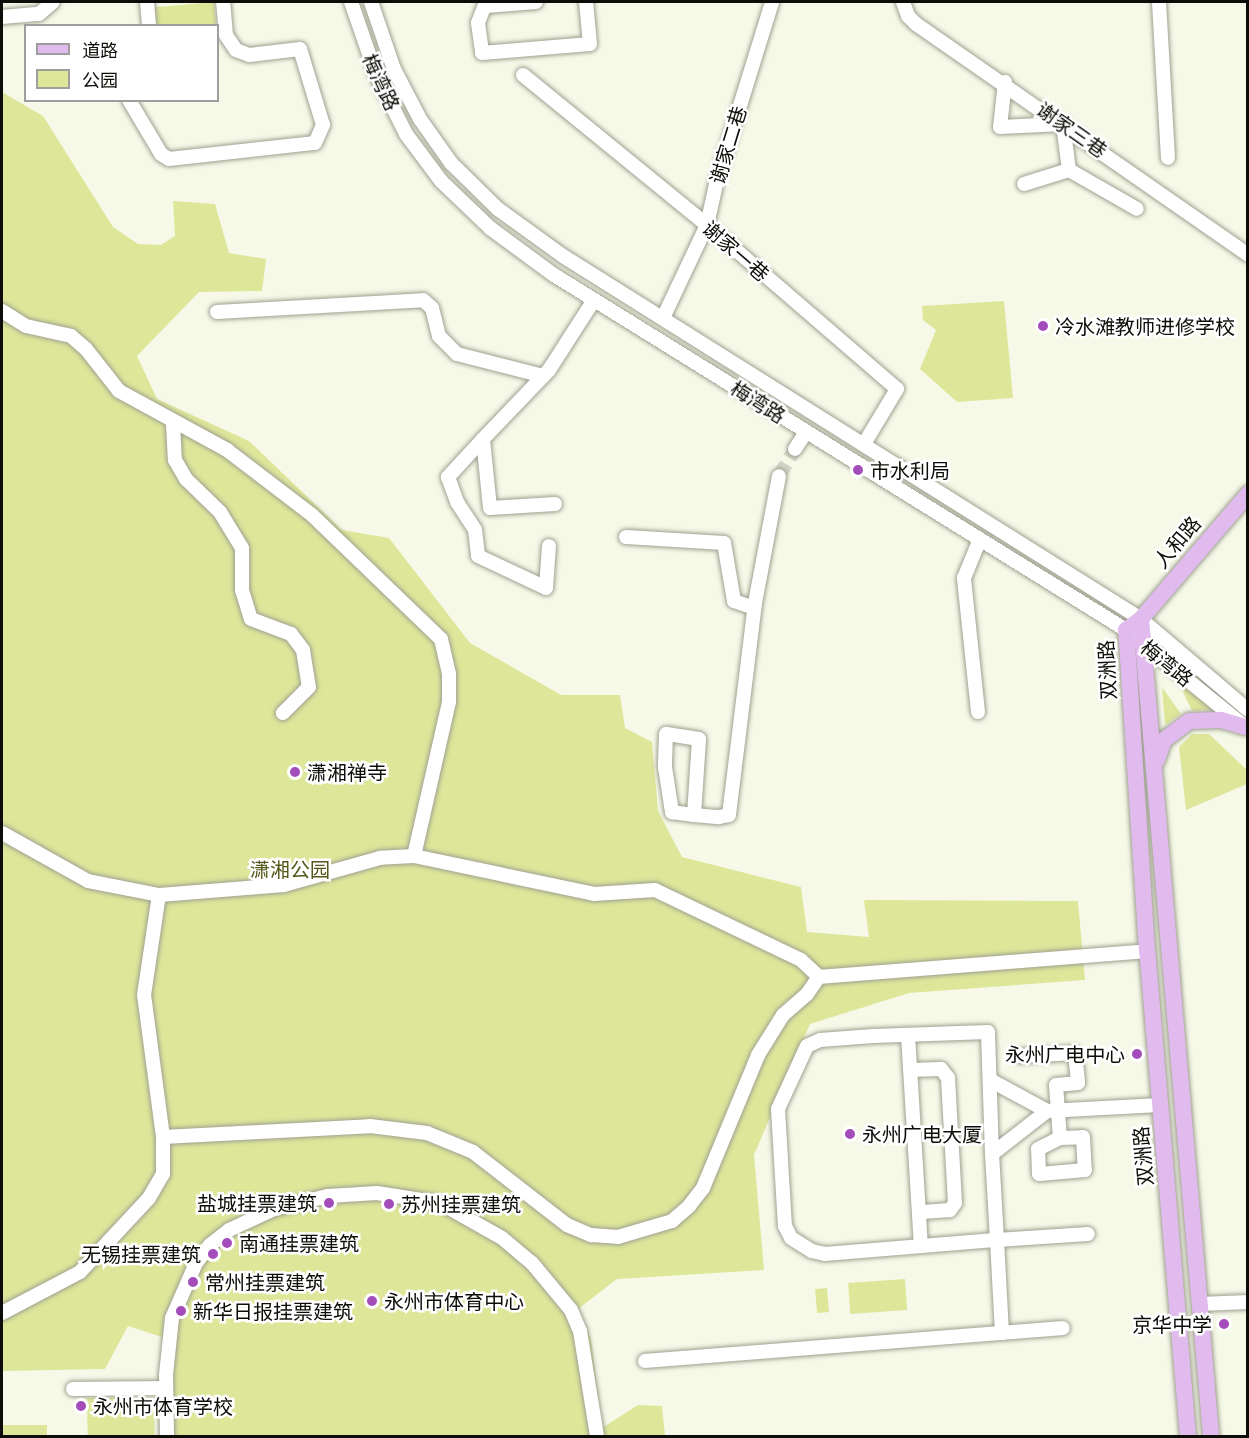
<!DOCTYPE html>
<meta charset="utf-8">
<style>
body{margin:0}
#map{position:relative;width:1249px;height:1438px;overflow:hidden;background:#f6f9e8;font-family:Quicksand,"Noto Sans SC",sans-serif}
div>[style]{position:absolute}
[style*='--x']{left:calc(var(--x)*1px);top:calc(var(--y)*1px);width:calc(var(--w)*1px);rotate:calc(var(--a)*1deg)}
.green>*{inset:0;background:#dee69a;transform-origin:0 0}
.minor-tunnel>*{height:14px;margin-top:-7px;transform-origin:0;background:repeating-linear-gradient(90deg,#d3d6c6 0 14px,transparent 0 21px)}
.roads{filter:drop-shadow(0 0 2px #9fa191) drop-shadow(0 0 2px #9fa191)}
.minor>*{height:14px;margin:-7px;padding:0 7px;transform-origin:7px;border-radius:7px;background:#fff}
.major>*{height:16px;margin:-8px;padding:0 8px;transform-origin:8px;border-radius:8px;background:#e2bbee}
.dots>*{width:16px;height:16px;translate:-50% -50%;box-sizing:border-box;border:3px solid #fff;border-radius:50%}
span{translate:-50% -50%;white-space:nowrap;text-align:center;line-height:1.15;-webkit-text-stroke:5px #fff;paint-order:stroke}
.street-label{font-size:20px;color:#0c0d08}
.poi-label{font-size:20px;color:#0c0d08}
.left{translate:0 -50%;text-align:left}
.right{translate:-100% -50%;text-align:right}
.park-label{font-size:20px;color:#54591b}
.frame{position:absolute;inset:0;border:3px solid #0c0d08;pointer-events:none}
.legend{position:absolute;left:24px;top:24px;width:195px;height:78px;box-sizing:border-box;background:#fff;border:2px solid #9e9e9c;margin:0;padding:8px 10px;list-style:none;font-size:18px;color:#0c0d08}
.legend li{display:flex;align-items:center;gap:12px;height:30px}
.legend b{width:30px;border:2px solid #9e9e9c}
</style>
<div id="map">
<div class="green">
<div style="left:214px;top:2px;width:23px;height:62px;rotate:85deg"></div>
<div style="clip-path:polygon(2px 92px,43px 116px,113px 227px,138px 244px,161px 245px,175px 236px,173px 201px,215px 204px,229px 253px,266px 259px,262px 291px,199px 292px,137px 356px,157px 399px,249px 441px,342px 530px,389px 538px,470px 643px,561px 695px,620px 695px,625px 728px,652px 742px,658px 811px,682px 857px,801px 887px,807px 932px,869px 937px,864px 900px,1078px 901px,1085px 980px,909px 993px,810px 1024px,754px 1155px,764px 1270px,617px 1279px,578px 1309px,591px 1339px,602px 1428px,638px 1405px,662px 1406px,665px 1436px,162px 1436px,162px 1337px,128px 1326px,105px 1369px,2px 1371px)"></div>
<div style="clip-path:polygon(1004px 301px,1013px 398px,957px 402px,920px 369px,936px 330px,923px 320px,922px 306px)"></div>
<div style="clip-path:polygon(1177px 679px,1214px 709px,1192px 711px)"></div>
<div style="clip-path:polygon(1162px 687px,1181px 714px,1165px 725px)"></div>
<div style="clip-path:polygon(1192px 734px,1209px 734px,1247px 770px,1247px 784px,1186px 810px,1179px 747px)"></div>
<div style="left:905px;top:1279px;width:31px;height:57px;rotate:86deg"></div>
<div style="left:827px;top:1288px;width:24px;height:12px;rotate:85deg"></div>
<div style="left:154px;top:1397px;width:39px;height:67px;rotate:89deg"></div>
<div style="left:2px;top:1425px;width:45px;height:11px"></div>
</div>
<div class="minor-tunnel">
<div style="--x:779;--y:476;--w:31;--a:-59"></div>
</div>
<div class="roads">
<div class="minor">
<div style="--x:147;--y:2;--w:24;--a:85"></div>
<div style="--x:351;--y:2;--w:76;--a:70.9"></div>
<div style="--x:376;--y:74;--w:67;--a:63.4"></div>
<div style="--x:406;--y:134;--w:59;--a:53.3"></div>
<div style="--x:441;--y:181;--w:68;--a:43.8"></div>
<div style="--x:490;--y:228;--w:79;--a:36.3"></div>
<div style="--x:554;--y:275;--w:673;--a:31.82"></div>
<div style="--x:1126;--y:630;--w:152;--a:39.1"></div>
<div style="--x:371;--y:2;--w:71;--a:71.1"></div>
<div style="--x:394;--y:69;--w:56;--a:62.5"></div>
<div style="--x:420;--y:119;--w:54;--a:54.8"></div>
<div style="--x:451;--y:163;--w:66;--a:44.4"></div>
<div style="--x:498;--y:209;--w:80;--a:35.9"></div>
<div style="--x:563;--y:256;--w:683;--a:32.13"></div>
<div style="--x:1141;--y:619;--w:140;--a:40.4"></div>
<div style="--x:486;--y:2;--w:22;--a:111"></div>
<div style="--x:478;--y:23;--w:30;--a:82"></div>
<div style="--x:482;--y:53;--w:108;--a:-4.8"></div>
<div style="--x:590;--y:44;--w:42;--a:-95.4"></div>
<div style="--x:903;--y:2;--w:15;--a:70"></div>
<div style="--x:908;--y:16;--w:11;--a:45"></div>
<div style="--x:916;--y:24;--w:404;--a:34.8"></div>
<div style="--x:1159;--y:2;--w:156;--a:86.7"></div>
<div style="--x:486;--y:6;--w:50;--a:-4.6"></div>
<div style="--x:2;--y:17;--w:37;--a:-5"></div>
<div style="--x:39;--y:14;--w:18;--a:-41"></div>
<div style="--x:523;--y:75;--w:237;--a:39.2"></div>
<div style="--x:707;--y:225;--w:251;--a:40.8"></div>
<div style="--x:897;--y:389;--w:64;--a:121"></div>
<div style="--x:1005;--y:82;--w:45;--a:96.3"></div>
<div style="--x:1000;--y:127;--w:63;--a:-2.7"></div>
<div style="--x:1063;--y:124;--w:46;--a:82.6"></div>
<div style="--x:1069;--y:170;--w:78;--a:29.8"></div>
<div style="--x:129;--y:100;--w:63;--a:59.3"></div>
<div style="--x:161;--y:154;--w:9;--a:32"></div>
<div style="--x:169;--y:159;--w:147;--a:-6.3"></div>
<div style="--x:315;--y:143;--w:20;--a:-66"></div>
<div style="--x:323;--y:125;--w:79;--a:-106.8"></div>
<div style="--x:300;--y:49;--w:51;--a:173.3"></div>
<div style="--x:249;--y:55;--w:14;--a:-159"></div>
<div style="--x:236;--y:50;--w:18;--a:-124"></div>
<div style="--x:226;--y:35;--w:33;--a:-95"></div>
<div style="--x:1024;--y:184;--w:47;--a:-17.3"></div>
<div style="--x:2;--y:311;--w:28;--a:32"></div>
<div style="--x:26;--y:326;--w:46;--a:12.5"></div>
<div style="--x:71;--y:336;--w:20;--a:41"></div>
<div style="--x:86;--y:349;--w:53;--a:51.8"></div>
<div style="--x:119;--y:391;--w:123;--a:28.6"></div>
<div style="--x:227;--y:450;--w:107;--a:37.4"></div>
<div style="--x:312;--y:515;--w:179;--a:43.9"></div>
<div style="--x:441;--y:639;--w:36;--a:77"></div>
<div style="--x:449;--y:674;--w:28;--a:90"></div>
<div style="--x:449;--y:702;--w:158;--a:102.8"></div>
<div style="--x:414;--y:856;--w:34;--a:177"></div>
<div style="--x:380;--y:858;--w:100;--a:164.3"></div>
<div style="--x:284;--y:885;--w:125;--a:175.4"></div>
<div style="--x:159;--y:895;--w:72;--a:-168.8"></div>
<div style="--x:88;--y:881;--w:98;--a:-150.8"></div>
<div style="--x:217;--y:312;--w:206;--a:-3.3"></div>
<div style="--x:423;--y:300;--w:12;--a:42"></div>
<div style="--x:432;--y:308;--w:29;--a:76"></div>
<div style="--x:439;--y:336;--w:25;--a:45"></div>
<div style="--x:457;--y:354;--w:89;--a:14.3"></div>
<div style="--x:663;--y:318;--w:103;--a:-64.7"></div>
<div style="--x:707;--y:225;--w:46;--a:-77.5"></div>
<div style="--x:717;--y:180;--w:186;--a:-72.8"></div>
<div style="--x:173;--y:424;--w:36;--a:87"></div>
<div style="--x:175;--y:460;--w:22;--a:60"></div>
<div style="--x:186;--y:479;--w:47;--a:44.1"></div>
<div style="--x:220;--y:512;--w:42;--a:58.6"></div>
<div style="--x:242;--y:548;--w:42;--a:90"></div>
<div style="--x:242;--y:590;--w:30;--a:73"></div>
<div style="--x:251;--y:619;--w:43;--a:20.6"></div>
<div style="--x:291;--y:634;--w:20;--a:53"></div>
<div style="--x:303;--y:650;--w:37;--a:81"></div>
<div style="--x:309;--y:687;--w:37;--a:135"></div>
<div style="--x:483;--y:439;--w:52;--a:132.6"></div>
<div style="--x:448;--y:477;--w:27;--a:70"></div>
<div style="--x:457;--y:502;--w:33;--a:57"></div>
<div style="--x:475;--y:530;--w:26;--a:83"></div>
<div style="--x:478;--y:556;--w:75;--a:25.2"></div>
<div style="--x:546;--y:588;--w:42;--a:-85.9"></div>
<div style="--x:795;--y:449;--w:20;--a:-57"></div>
<div style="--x:555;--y:504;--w:65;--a:176.5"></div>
<div style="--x:490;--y:508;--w:69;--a:-95.8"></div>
<div style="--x:483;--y:439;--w:95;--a:-46.3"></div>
<div style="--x:549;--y:370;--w:83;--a:-57.3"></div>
<div style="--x:626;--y:537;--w:98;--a:3.5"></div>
<div style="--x:724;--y:543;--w:59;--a:80.2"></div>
<div style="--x:734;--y:601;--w:21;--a:19"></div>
<div style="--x:978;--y:712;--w:135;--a:-96"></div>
<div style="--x:964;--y:578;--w:42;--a:-67.7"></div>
<div style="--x:694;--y:815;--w:76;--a:-86.2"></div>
<div style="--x:699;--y:739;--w:33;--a:-171"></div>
<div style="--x:666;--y:734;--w:33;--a:92"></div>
<div style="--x:665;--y:767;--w:46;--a:81.2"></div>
<div style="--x:672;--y:812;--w:22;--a:8"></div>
<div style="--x:694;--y:815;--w:25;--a:5"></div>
<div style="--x:719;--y:817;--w:10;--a:-11"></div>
<div style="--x:729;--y:815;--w:214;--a:-83"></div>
<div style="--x:755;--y:603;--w:129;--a:-79.3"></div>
<div style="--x:414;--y:856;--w:184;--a:11.9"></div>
<div style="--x:594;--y:894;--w:61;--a:-3.8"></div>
<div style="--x:655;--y:890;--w:162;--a:25.6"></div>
<div style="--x:801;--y:960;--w:25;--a:43"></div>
<div style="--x:908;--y:1035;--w:211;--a:86.5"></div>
<div style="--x:1020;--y:1056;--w:55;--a:-3.1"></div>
<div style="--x:1075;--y:1053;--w:30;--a:84"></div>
<div style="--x:1078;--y:1083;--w:22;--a:175"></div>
<div style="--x:1056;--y:1085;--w:53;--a:85.7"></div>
<div style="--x:1060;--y:1138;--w:23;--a:-2"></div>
<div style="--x:1083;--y:1137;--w:33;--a:87"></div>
<div style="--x:1085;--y:1170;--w:46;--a:175"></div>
<div style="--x:1039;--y:1174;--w:25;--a:-92"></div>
<div style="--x:1038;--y:1149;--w:25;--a:-27"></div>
<div style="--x:910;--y:1070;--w:31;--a:-2"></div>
<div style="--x:941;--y:1069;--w:11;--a:52"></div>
<div style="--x:948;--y:1078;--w:125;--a:86.8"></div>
<div style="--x:955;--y:1203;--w:9;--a:126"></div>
<div style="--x:950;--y:1210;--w:31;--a:176"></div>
<div style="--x:990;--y:1080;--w:65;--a:28.5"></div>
<div style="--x:163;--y:1137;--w:207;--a:-3"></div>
<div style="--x:370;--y:1126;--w:57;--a:7"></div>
<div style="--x:427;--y:1133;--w:50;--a:22.4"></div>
<div style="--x:473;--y:1152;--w:119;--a:37.8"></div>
<div style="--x:567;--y:1225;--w:26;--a:23"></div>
<div style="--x:591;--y:1235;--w:27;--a:4"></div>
<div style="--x:618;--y:1237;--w:56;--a:-16.5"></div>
<div style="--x:672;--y:1221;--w:23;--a:-41"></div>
<div style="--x:689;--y:1206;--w:23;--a:-52"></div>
<div style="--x:703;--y:1188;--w:144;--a:-67.5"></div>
<div style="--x:758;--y:1055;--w:47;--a:-58"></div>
<div style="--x:783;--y:1015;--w:32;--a:-41"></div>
<div style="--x:807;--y:994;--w:21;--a:-55"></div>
<div style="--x:819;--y:977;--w:329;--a:-4.5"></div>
<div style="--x:992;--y:1154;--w:70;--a:-38"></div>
<div style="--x:1047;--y:1111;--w:113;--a:-3"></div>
<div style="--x:1200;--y:1304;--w:48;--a:-2.4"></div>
<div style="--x:2;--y:1313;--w:88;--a:-27.7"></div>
<div style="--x:80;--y:1272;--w:101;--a:-47"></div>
<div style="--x:149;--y:1198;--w:28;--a:-60"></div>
<div style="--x:163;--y:1174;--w:37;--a:-90"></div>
<div style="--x:163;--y:1137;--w:143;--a:-97.6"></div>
<div style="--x:144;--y:995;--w:101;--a:-81.5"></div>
<div style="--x:1002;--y:1333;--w:93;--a:-93.1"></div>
<div style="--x:997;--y:1240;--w:86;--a:-93.3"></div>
<div style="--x:992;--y:1154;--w:122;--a:-91.9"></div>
<div style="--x:988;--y:1032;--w:115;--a:178"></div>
<div style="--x:873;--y:1036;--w:53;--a:175.7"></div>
<div style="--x:820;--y:1040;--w:14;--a:155"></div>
<div style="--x:807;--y:1046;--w:69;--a:114.7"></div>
<div style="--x:778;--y:1109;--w:117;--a:86.6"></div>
<div style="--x:785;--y:1226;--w:13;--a:63"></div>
<div style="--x:791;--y:1238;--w:25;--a:32"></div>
<div style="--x:812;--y:1251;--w:13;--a:13"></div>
<div style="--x:825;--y:1254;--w:173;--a:-4.7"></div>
<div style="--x:997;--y:1240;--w:91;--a:-3.8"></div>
<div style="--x:645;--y:1361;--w:419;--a:-4.5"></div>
<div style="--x:73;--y:1389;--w:93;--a:-0.6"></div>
<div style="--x:167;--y:1436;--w:61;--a:-90.9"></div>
<div style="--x:166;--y:1375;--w:57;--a:-84"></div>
<div style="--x:172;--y:1318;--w:60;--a:-66.4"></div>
<div style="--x:196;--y:1263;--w:23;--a:-52"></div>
<div style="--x:210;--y:1245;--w:24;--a:-38"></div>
<div style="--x:229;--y:1230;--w:50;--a:-25"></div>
<div style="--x:274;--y:1209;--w:56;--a:-13.5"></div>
<div style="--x:328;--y:1196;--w:49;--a:-3.5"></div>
<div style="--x:377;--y:1193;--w:64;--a:9"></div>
<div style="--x:440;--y:1203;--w:71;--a:29.4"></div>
<div style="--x:502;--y:1238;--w:39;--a:40"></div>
<div style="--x:532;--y:1263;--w:61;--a:50.3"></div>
<div style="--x:571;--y:1310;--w:23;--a:67"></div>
<div style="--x:580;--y:1331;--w:106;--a:80.8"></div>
</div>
<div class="major">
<div style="--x:1141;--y:619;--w:820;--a:85.1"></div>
<div style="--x:1157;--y:760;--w:21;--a:-71"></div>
<div style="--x:1164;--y:740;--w:31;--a:-37"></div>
<div style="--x:1189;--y:721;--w:32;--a:-2"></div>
<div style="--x:1221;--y:720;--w:25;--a:16"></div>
<div style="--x:1188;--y:1436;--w:487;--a:-94.8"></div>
<div style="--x:1147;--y:951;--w:322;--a:-93.7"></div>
<div style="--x:1126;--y:630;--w:19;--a:-36"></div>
<div style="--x:1141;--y:619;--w:165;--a:-49.4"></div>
</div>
</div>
<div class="dots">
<div style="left:1043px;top:326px;background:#a34dbb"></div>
<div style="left:858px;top:470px;background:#a34dbb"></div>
<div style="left:295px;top:772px;background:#a34dbb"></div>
<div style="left:1137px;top:1054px;background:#a34dbb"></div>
<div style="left:850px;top:1134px;background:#a34dbb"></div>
<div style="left:329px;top:1203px;background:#a34dbb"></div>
<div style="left:389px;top:1204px;background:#a34dbb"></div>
<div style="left:227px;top:1243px;background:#a34dbb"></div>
<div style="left:213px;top:1254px;background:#a34dbb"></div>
<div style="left:193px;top:1282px;background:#a34dbb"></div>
<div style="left:372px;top:1301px;background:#a34dbb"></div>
<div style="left:181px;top:1311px;background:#a34dbb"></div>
<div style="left:1224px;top:1324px;background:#a34dbb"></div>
<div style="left:81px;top:1406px;background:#a34dbb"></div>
</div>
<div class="street-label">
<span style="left:381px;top:82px;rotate:65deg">梅湾路</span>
<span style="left:1072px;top:130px;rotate:35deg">谢家三巷</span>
<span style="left:728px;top:145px;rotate:-73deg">谢家二巷</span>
<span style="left:736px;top:251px;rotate:41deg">谢家一巷</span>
<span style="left:758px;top:402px;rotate:32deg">梅湾路</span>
<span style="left:1177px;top:542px;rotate:-50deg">人和路</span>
<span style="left:1167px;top:663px;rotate:39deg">梅湾路</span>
<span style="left:1107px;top:670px;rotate:-93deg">双洲路</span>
<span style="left:1143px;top:1156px;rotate:-95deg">双洲路</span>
</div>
<div class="poi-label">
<span class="left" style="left:1055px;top:326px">冷水滩教师进修学校</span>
<span class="left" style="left:870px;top:470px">市水利局</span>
<span class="left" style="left:307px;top:772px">潇湘禅寺</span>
<span class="right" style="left:1125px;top:1054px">永州广电中心</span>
<span class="left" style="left:862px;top:1134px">永州广电大厦</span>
<span class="right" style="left:317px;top:1203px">盐城挂票建筑</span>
<span class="left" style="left:401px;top:1204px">苏州挂票建筑</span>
<span class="left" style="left:239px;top:1243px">南通挂票建筑</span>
<span class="right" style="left:201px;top:1254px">无锡挂票建筑</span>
<span class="left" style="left:205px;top:1282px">常州挂票建筑</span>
<span class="left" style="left:384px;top:1301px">永州市体育中心</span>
<span class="left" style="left:193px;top:1311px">新华日报挂票建筑</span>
<span class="right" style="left:1212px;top:1324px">京华中学</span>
<span class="left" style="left:93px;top:1406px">永州市体育学校</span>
</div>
<div class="park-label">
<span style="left:290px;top:869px">潇湘公园</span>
</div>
<div class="frame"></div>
<ul class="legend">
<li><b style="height:8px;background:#e2bbee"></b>道路</li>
<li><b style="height:16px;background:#dee69a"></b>公园</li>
</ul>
</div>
